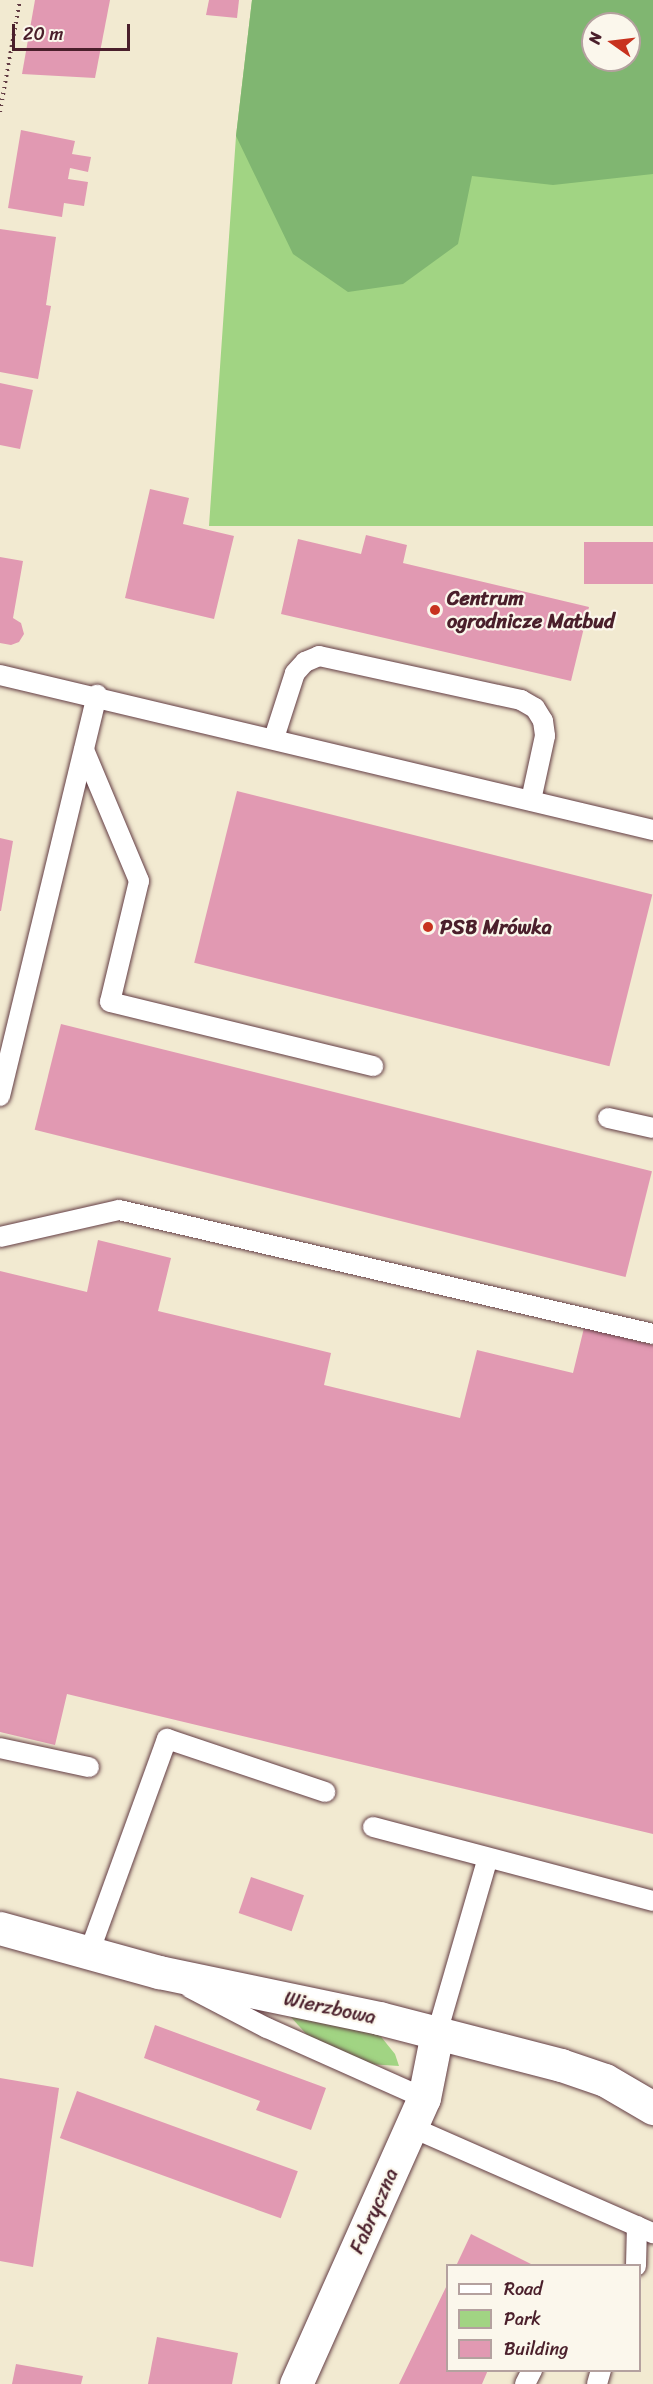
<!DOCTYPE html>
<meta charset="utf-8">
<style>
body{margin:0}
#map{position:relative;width:653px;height:2384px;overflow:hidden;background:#f2ead1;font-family:Sriracha,sans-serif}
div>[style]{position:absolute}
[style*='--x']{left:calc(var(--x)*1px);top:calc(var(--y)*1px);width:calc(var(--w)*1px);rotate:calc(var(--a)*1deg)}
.green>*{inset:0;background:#a1d483}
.forest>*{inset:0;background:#80b671}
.building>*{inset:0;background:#e199b2;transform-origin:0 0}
.path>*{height:4px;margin-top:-2px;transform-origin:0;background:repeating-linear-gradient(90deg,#633d44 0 1.5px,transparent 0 6px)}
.roads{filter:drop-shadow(0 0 2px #633d44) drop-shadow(0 0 2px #633d44)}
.service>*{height:20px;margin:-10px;padding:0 10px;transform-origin:10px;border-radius:10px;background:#fff}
.minor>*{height:33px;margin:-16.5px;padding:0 16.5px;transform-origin:16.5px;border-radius:16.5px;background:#fff}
.dots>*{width:16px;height:16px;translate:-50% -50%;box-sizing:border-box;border:3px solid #fbf7ec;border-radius:50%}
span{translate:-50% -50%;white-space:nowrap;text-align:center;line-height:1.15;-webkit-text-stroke:4.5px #fbf7ec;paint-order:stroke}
.poi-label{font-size:20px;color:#4a1f2b;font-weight:700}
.left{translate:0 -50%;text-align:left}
.street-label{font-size:20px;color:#4a1f2b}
.legend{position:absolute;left:446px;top:2264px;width:195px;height:108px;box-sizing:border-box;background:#fbf7ec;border:2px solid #b4a19f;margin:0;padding:8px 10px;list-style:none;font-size:18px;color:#4a1f2b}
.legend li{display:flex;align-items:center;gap:12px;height:30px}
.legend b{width:30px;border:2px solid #b4a19f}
.north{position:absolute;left:581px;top:12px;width:60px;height:60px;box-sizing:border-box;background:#fbf7ec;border:2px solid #b4a19f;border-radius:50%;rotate:284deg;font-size:16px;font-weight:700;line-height:24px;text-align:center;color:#4a1f2b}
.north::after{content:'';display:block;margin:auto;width:21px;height:27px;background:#c8321e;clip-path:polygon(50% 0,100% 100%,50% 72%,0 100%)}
.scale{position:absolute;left:12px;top:24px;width:118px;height:27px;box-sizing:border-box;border:3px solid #4a1f2b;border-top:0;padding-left:8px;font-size:18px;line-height:21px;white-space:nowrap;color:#4a1f2b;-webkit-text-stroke:4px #fbf7ec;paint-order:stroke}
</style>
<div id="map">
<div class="green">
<div style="clip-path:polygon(evenodd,252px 0,653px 0,653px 526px,209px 526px,236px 136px,252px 0,593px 24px,629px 24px,629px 60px,593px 60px,593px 24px)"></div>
<div style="clip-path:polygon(289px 2015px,378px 2033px,395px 2054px,399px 2066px,368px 2064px,308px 2036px)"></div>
</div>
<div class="forest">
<div style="clip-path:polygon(evenodd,252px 0,653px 0,653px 174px,553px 185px,472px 176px,458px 244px,403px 284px,348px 292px,293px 254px,236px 136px,252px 0,593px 24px,629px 24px,629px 60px,593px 60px,593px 24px)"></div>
</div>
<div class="building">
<div style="clip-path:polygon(35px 0,110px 0,95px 78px,22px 74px)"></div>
<div style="clip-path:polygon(209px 0,239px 0,237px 18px,206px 15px)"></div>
<div style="clip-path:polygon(21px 130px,75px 141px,72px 154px,91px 157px,88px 172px,70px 168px,68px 179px,88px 182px,84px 206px,64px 203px,62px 217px,8px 208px)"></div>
<div style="clip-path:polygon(0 229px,56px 237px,46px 305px,51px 306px,38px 379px,0 372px)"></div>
<div style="clip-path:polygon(0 383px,33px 390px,20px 449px,0 445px)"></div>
<div style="clip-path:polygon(150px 489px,189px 498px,183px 524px,234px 536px,214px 619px,125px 598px)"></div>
<div style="clip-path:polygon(366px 535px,407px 545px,403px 563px,589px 607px,571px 681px,281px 614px,298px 539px,361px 554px)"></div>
<div style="left:653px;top:542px;width:42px;height:69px;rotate:90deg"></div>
<div style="clip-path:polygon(0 557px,23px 561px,13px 618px,21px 623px,24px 634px,19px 642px,11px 645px,0 643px)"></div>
<div style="left:237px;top:791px;width:428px;height:177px;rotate:14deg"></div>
<div style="clip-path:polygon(0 838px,13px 841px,1px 911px,0 911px)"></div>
<div style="left:61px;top:1024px;width:609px;height:109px;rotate:14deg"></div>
<div style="clip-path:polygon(98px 1240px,171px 1258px,158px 1311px,331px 1353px,324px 1385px,460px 1418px,477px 1350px,573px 1373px,584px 1328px,653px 1345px,653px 1834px,67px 1694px,55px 1745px,0 1732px,0 1271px,87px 1292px)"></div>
<div style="left:251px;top:1877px;width:56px;height:38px;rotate:19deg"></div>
<div style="clip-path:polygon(155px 2025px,326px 2088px,311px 2130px,256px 2110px,260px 2101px,144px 2058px)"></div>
<div style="clip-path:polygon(0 2078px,59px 2088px,33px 2267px,0 2261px)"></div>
<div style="left:77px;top:2091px;width:235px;height:50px;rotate:20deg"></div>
<div style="clip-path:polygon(471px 2234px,535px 2266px,456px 2266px)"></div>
<div style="clip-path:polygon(448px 2283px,448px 2370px,488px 2370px,482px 2384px,399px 2384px)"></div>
<div style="clip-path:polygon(157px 2337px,238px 2353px,232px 2384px,148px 2384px)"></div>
<div style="clip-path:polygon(16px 2364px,83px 2376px,81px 2384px,12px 2384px)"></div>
</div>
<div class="path">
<div style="--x:0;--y:112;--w:114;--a:-79.9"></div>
</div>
<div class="roads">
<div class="service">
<div style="--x:0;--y:675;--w:671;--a:13.35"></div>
<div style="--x:274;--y:738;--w:68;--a:-72.1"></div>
<div style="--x:295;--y:673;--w:15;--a:-48"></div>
<div style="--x:305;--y:662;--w:15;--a:-23"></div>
<div style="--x:319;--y:656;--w:207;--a:12.3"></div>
<div style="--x:521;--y:700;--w:16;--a:30"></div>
<div style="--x:535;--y:708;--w:15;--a:58"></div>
<div style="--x:543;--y:721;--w:15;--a:82"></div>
<div style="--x:545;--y:736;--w:66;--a:102.3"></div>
<div style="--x:84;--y:750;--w:142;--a:67.2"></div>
<div style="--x:139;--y:881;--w:124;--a:103.5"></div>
<div style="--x:110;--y:1002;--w:271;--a:13.7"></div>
<div style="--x:0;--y:1096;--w:413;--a:-76.4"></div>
<div style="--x:608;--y:1118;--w:46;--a:12.5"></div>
<div style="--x:0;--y:1237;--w:122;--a:-12.8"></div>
<div style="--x:119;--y:1210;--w:548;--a:13.07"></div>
<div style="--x:0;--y:1748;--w:91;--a:12.1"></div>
<div style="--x:373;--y:1827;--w:290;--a:14.8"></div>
<div style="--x:89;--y:1953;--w:228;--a:-70"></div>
<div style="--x:167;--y:1739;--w:167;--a:18.5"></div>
<div style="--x:190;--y:1988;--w:87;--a:27.5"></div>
<div style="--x:267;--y:2028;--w:172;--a:24"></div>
<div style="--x:437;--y:2033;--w:182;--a:-73.8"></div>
<div style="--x:411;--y:2127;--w:264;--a:23.7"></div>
<div style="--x:636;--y:2266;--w:40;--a:-88.6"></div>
<div style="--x:525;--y:2384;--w:16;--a:-63"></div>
<div style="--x:597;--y:2384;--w:15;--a:-74"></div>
</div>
<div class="minor">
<div style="--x:0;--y:1928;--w:165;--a:15.5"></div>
<div style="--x:159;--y:1972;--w:225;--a:11.8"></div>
<div style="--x:379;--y:2018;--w:188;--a:14.5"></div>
<div style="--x:561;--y:2065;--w:46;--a:18.8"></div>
<div style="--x:605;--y:2080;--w:56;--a:30.3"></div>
<div style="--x:296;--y:2384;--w:313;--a:-65.9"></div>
<div style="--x:424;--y:2098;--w:66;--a:-78.7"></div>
</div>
</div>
<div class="dots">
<div style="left:435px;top:610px;background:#c8321e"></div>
<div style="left:428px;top:927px;background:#c8321e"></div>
</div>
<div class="poi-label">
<span class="left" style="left:447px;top:610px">Centrum<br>ogrodnicze Matbud</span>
<span class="left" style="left:440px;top:927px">PSB Mrówka</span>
</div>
<div class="street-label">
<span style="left:330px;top:2008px;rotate:12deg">Wierzbowa</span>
<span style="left:374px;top:2211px;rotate:-66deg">Fabryczna</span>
</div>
<ul class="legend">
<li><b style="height:8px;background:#fff"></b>Road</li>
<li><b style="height:16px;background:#a1d483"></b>Park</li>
<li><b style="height:16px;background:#e199b2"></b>Building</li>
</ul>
<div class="north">N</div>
<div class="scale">20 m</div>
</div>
